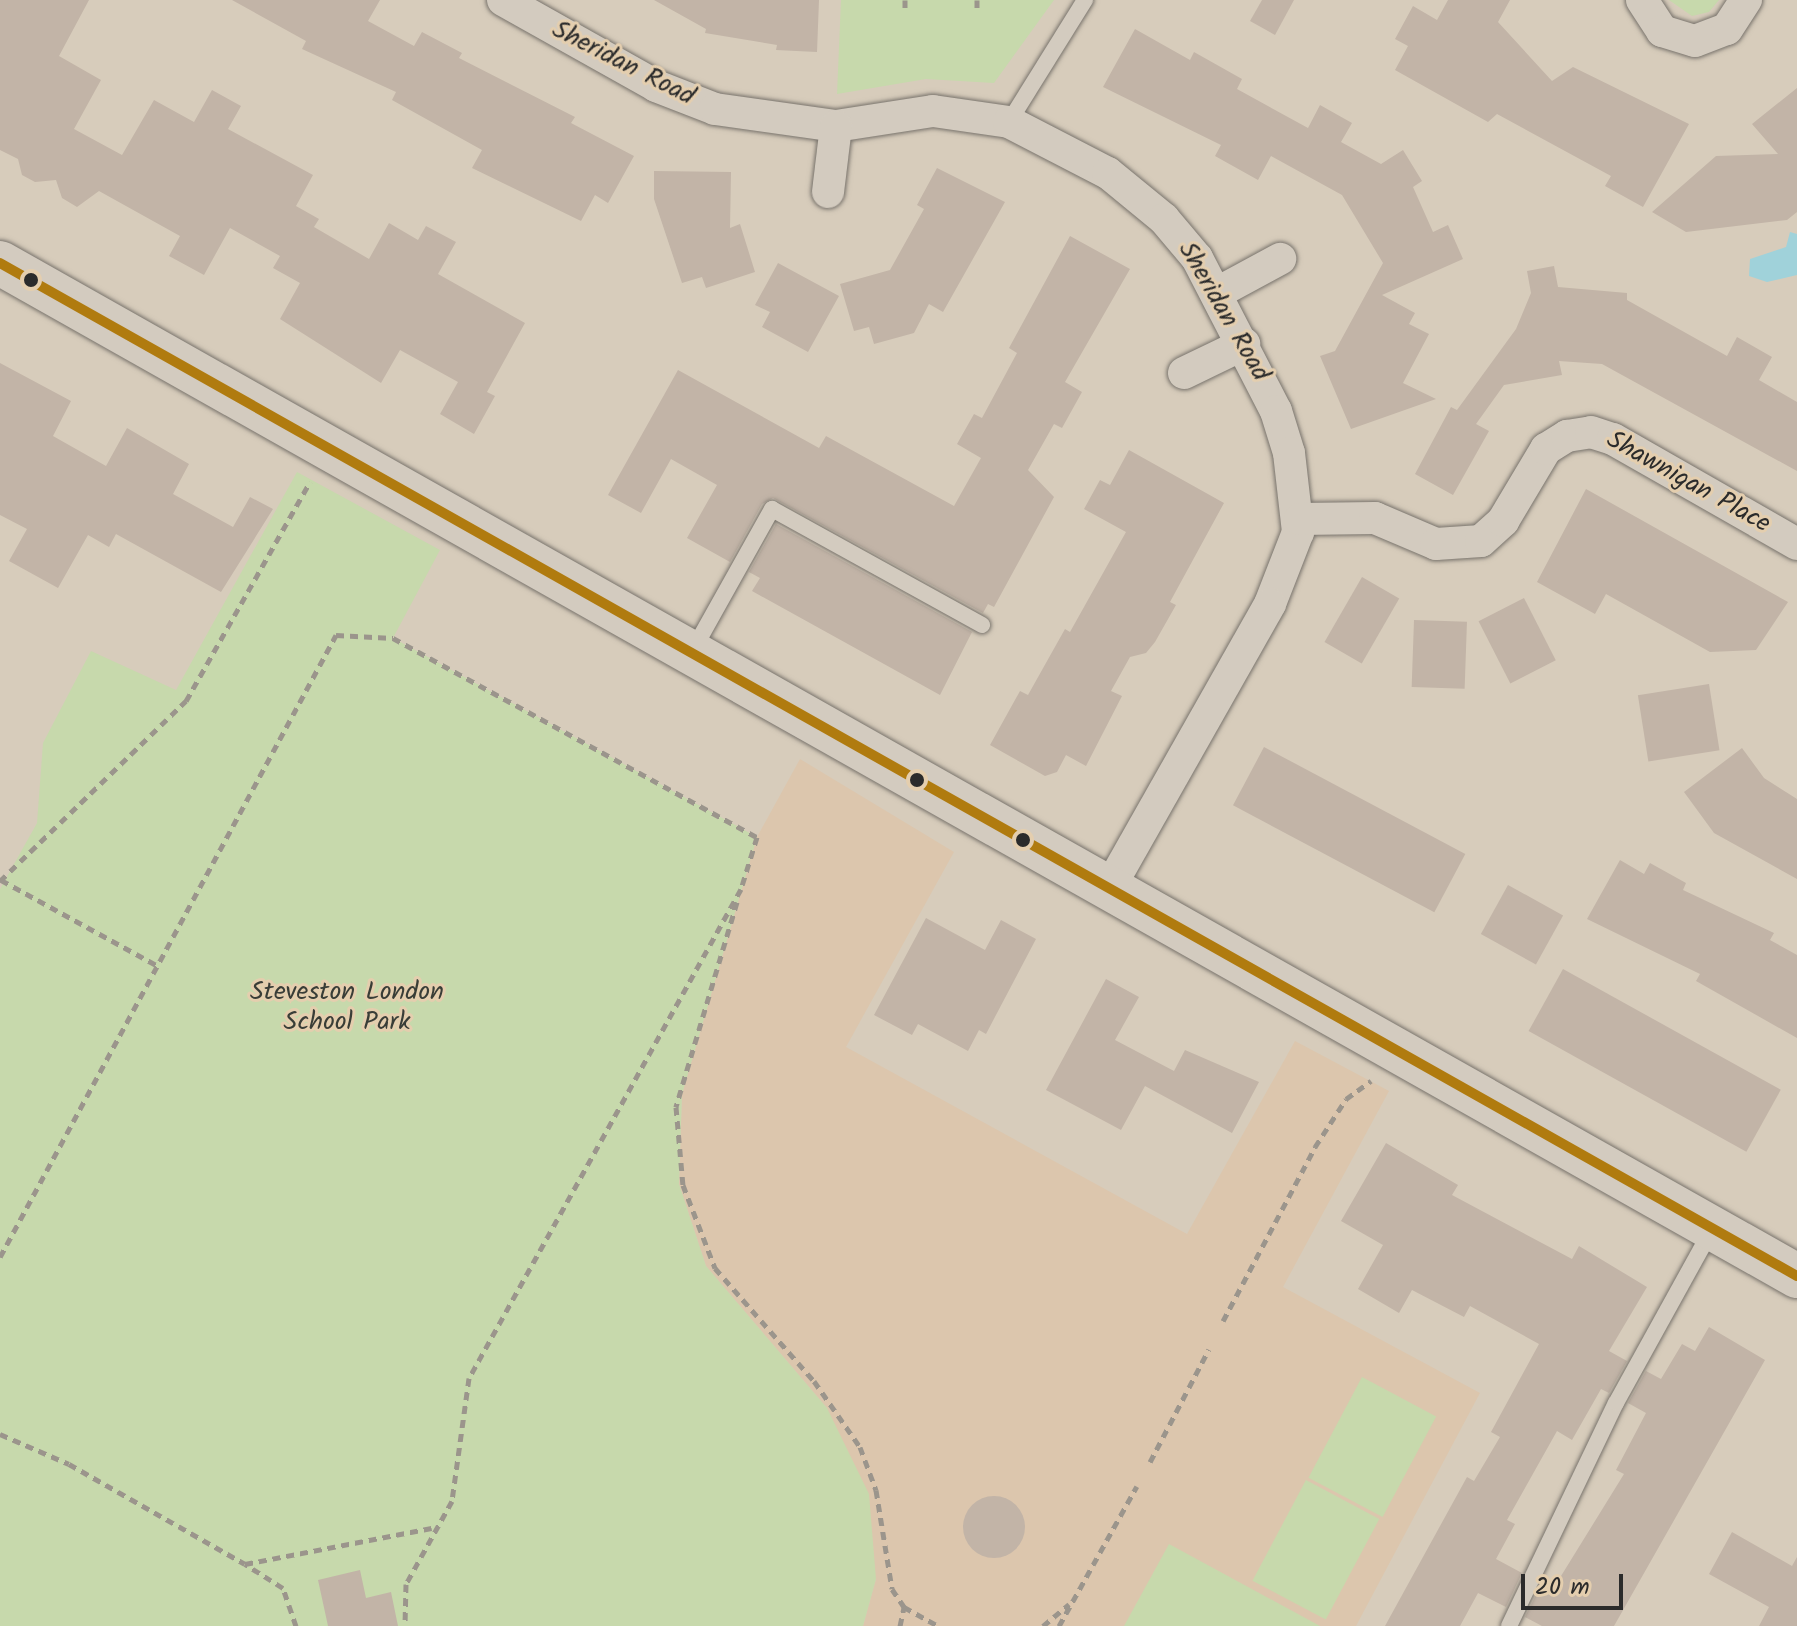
<!DOCTYPE html>
<style>
body{margin:0}
#map{position:relative;width:1797px;height:1626px;overflow:hidden;background:#d7ccbb;font-family:Kalam,sans-serif}
div>[style]{position:absolute}
[style*='--x']{left:calc(var(--x)*1px);top:calc(var(--y)*1px);width:calc(var(--w)*1px);rotate:calc(var(--a)*1deg)}
.built>*{inset:0;background:#dcc6ad}
.green>*{inset:0;background:#c7d9ac;transform-origin:0 0}
.water>*{inset:0;background:#a0d2da}
.building>*{inset:0;background:#c2b4a7;transform-origin:0 0}
.round{border-radius:50%}
.path>*{height:5px;margin-top:-2.5px;transform-origin:0;background:repeating-linear-gradient(90deg,#9b958c 0 8px,transparent 0 14px)}
.roads{filter:drop-shadow(0 0 2px #78736c) drop-shadow(0 0 2px #78736c)}
.lane>*{height:16px;margin:-8px;padding:0 8px;transform-origin:8px;border-radius:8px;background:#d3cbbf}
.street>*{height:32px;margin:-16px;padding:0 16px;transform-origin:16px;border-radius:16px;background:#d3cbbf}
.secondary>*{height:44px;margin:-22px;padding:0 22px;transform-origin:22px;border-radius:22px;background:#d3cbbf}
.bus-1>*{height:10px;margin:-5px;padding:0 5px;transform-origin:5px;border-radius:5px;background:#b07b0f}
.dots>*{width:22px;height:22px;translate:-50% -50%;box-sizing:border-box;border:4px solid #e4ceae;border-radius:50%}
span{translate:-50% -50%;white-space:nowrap;text-align:center;line-height:1.15;-webkit-text-stroke:6px #e4ceae;paint-order:stroke}
.street-label{font-size:26px;color:#2b2b2b}
.park-label{font-size:26px;color:#393d37}
.scale{position:absolute;left:1521px;top:1574px;width:102px;height:36px;box-sizing:border-box;border:4px solid #2b2b2b;border-top:0;padding-left:10px;font-size:24px;line-height:28px;white-space:nowrap;color:#2b2b2b;-webkit-text-stroke:6px #e4ceae;paint-order:stroke}
</style>
<div id="map">
<div class="built">
<div style="clip-path:polygon(800px 759px,954px 852px,846px 1047px,1187px 1234px,1295px 1041px,1389px 1091px,1283px 1287px,1480px 1393px,1356px 1626px,863px 1626px,876px 1579px,827px 1408px,706px 1266px,679px 1184px,682px 1094px,757px 837px)"></div>
</div>
<div class="green">
<div style="clip-path:polygon(841px 0,1054px 0,994px 83px,926px 79px,837px 94px)"></div>
<div style="clip-path:polygon(1669px 0,1719px 0,1709px 12px,1692px 16px)"></div>
<div style="clip-path:polygon(297px 472px,440px 550px,393px 638px,757px 837px,682px 1094px,679px 1184px,706px 1266px,827px 1408px,869px 1494px,876px 1579px,863px 1626px,0 1626px,0 889px,37px 823px,43px 743px,91px 651px,176px 690px)"></div>
<div style="left:1362px;top:1377px;width:84px;height:114px;rotate:28deg"></div>
<div style="left:1306px;top:1480px;width:83px;height:114px;rotate:28deg"></div>
<div style="clip-path:polygon(1169px 1544px,1320px 1626px,1124px 1626px)"></div>
</div>
<div class="water">
<div style="clip-path:polygon(1790px 232px,1797px 234px,1797px 275px,1767px 282px,1749px 276px,1750px 259px,1786px 247px)"></div>
</div>
<div class="building">
<div style="clip-path:polygon(0 0,89px 0,59px 56px,101px 80px,74px 129px,122px 155px,154px 100px,194px 122px,212px 90px,241px 106px,228px 129px,313px 175px,296px 206px,319px 219px,314px 227px,369px 259px,389px 223px,418px 240px,426px 226px,456px 242px,438px 274px,525px 323px,487px 392px,495px 396px,474px 434px,440px 414px,458px 382px,400px 350px,381px 383px,280px 319px,300px 283px,273px 268px,280px 256px,230px 228px,204px 275px,169px 256px,180px 236px,99px 191px,77px 207px,62px 198px,56px 180px,35px 182px,22px 175px,18px 159px,0 150px)"></div>
<div style="clip-path:polygon(232px 0,380px 0,368px 21px,414px 46px,422px 32px,462px 53px,459px 58px,575px 117px,571px 123px,634px 156px,608px 203px,595px 195px,581px 221px,472px 168px,482px 150px,392px 100px,396px 92px,302px 49px,306px 41px)"></div>
<div style="clip-path:polygon(654px 0,819px 0,817px 52px,776px 50px,777px 45px,705px 33px,706px 29px)"></div>
<div style="clip-path:polygon(1262px 0,1294px 0,1275px 35px,1250px 21px)"></div>
<div style="clip-path:polygon(1448px 0,1510px 0,1498px 22px,1552px 81px,1573px 67px,1689px 124px,1643px 207px,1605px 186px,1611px 176px,1497px 114px,1488px 122px,1395px 70px,1408px 46px,1395px 39px,1413px 6px,1437px 20px)"></div>
<div style="clip-path:polygon(1135px 29px,1190px 60px,1194px 52px,1242px 79px,1237px 89px,1308px 128px,1320px 105px,1352px 123px,1341px 142px,1381px 164px,1403px 150px,1422px 181px,1413px 187px,1433px 232px,1448px 225px,1463px 259px,1382px 295px,1415px 313px,1409px 324px,1429px 334px,1403px 383px,1436px 399px,1351px 429px,1320px 356px,1335px 351px,1383px 263px,1342px 195px,1271px 156px,1258px 180px,1215px 156px,1221px 145px,1103px 87px)"></div>
<div style="clip-path:polygon(1797px 88px,1797px 212px,1787px 220px,1686px 232px,1652px 212px,1716px 156px,1778px 154px,1752px 124px)"></div>
<div style="clip-path:polygon(937px 168px,1005px 202px,943px 312px,929px 304px,914px 333px,874px 344px,869px 327px,854px 331px,840px 284px,890px 270px,924px 209px,917px 205px)"></div>
<div style="clip-path:polygon(654px 171px,731px 172px,730px 228px,740px 224px,755px 272px,706px 288px,702px 277px,682px 283px,654px 199px)"></div>
<div style="clip-path:polygon(1070px 236px,1130px 269px,1065px 382px,1082px 392px,1062px 428px,1054px 424px,1028px 470px,1054px 497px,994px 607px,988px 604px,983px 613px,773px 498px,762px 504px,730px 562px,687px 538px,717px 485px,671px 459px,641px 513px,608px 495px,678px 370px,819px 448px,826px 436px,954px 506px,981px 458px,957px 444px,974px 414px,982px 418px,1017px 353px,1009px 348px)"></div>
<div style="clip-path:polygon(778px 263px,839px 296px,808px 352px,762px 327px,770px 312px,755px 305px)"></div>
<div style="clip-path:polygon(1554px 266px,1558px 287px,1627px 293px,1627px 300px,1727px 356px,1737px 337px,1772px 357px,1759px 380px,1797px 402px,1797px 471px,1602px 364px,1559px 361px,1562px 375px,1504px 385px,1476px 424px,1489px 431px,1453px 495px,1415px 474px,1451px 407px,1457px 410px,1516px 329px,1531px 293px,1527px 271px)"></div>
<div style="clip-path:polygon(0 363px,71px 401px,53px 436px,106px 466px,127px 428px,189px 464px,173px 494px,233px 527px,250px 497px,273px 509px,221px 592px,116px 534px,109px 547px,88px 535px,58px 588px,9px 561px,27px 529px,0 515px)"></div>
<div style="clip-path:polygon(1129px 450px,1224px 503px,1170px 602px,1176px 605px,1155px 642px,1146px 653px,1130px 657px,1111px 691px,1122px 696px,1086px 766px,1066px 755px,1057px 772px,1045px 776px,990px 745px,1020px 691px,1028px 695px,1065px 629px,1070px 632px,1126px 532px,1084px 509px,1100px 480px,1110px 485px)"></div>
<div style="clip-path:polygon(1586px 489px,1788px 602px,1756px 650px,1710px 652px,1606px 594px,1595px 614px,1537px 582px)"></div>
<div style="clip-path:polygon(776px 524px,972px 632px,940px 695px,752px 591px,760px 578px,749px 572px)"></div>
<div style="left:1362px;top:577px;width:43px;height:75px;rotate:30deg"></div>
<div style="left:1524px;top:598px;width:70px;height:51px;rotate:63deg"></div>
<div style="left:1414px;top:620px;width:53px;height:67px;rotate:2deg"></div>
<div style="left:1709px;top:684px;width:67px;height:72px;rotate:81deg"></div>
<div style="left:1264px;top:747px;width:228px;height:66px;rotate:28deg"></div>
<div style="clip-path:polygon(1742px 748px,1764px 778px,1797px 799px,1797px 879px,1714px 833px,1684px 792px)"></div>
<div style="clip-path:polygon(1620px 860px,1644px 874px,1650px 863px,1686px 883px,1683px 890px,1774px 933px,1770px 940px,1797px 955px,1797px 1038px,1696px 981px,1700px 974px,1587px 919px)"></div>
<div style="left:1508px;top:885px;width:63px;height:56px;rotate:29deg"></div>
<div style="clip-path:polygon(926px 918px,985px 950px,1001px 920px,1036px 939px,986px 1034px,979px 1030px,968px 1051px,918px 1024px,912px 1035px,874px 1015px)"></div>
<div style="left:1563px;top:969px;width:249px;height:71px;rotate:29deg"></div>
<div style="clip-path:polygon(1106px 979px,1139px 997px,1115px 1040px,1174px 1071px,1185px 1050px,1259px 1082px,1232px 1133px,1145px 1086px,1121px 1130px,1046px 1090px)"></div>
<div style="clip-path:polygon(1386px 1143px,1458px 1185px,1452px 1195px,1572px 1259px,1579px 1246px,1647px 1287px,1609px 1351px,1627px 1361px,1609px 1393px,1601px 1389px,1572px 1440px,1557px 1431px,1507px 1520px,1515px 1524px,1496px 1559px,1522px 1573px,1506px 1607px,1478px 1593px,1460px 1626px,1385px 1626px,1467px 1477px,1474px 1481px,1500px 1437px,1491px 1432px,1539px 1344px,1470px 1306px,1464px 1317px,1412px 1290px,1399px 1313px,1358px 1289px,1383px 1245px,1341px 1221px)"></div>
<div style="clip-path:polygon(1709px 1327px,1765px 1360px,1614px 1626px,1542px 1626px,1525px 1617px,1542px 1583px,1553px 1589px,1624px 1474px,1616px 1470px,1646px 1413px,1628px 1403px,1646px 1371px,1661px 1379px,1682px 1344px,1695px 1351px)"></div>
<div class="round" style="left:963px;top:1496px;width:62px;height:62px"></div>
<div style="clip-path:polygon(1732px 1532px,1792px 1566px,1797px 1557px,1797px 1626px,1759px 1626px,1769px 1607px,1709px 1574px)"></div>
<div style="clip-path:polygon(360px 1570px,366px 1598px,391px 1592px,398px 1626px,328px 1626px,318px 1580px)"></div>
</div>
<div class="path">
<div style="--x:905;--y:0;--w:11;--a:90"></div>
<div style="--x:977;--y:0;--w:12;--a:90"></div>
<div style="--x:1;--y:880;--w:179;--a:28.7"></div>
<div style="--x:0;--y:881;--w:259;--a:-44.1"></div>
<div style="--x:186;--y:701;--w:252;--a:-60.5"></div>
<div style="--x:737;--y:902;--w:214;--a:106.6"></div>
<div style="--x:676;--y:1107;--w:78;--a:84.9"></div>
<div style="--x:683;--y:1185;--w:89;--a:68.9"></div>
<div style="--x:715;--y:1268;--w:150;--a:48.8"></div>
<div style="--x:814;--y:1381;--w:80;--a:55.1"></div>
<div style="--x:860;--y:1447;--w:46;--a:69.6"></div>
<div style="--x:876;--y:1490;--w:100;--a:80.8"></div>
<div style="--x:892;--y:1589;--w:22;--a:56"></div>
<div style="--x:904;--y:1607;--w:39;--a:29"></div>
<div style="--x:0;--y:1257;--w:707;--a:-61.62"></div>
<div style="--x:336;--y:635;--w:57;--a:3"></div>
<div style="--x:393;--y:638;--w:415;--a:28.7"></div>
<div style="--x:757;--y:837;--w:54;--a:107.1"></div>
<div style="--x:741;--y:889;--w:560;--a:119.08"></div>
<div style="--x:469;--y:1378;--w:124;--a:97.9"></div>
<div style="--x:452;--y:1501;--w:95;--a:119"></div>
<div style="--x:406;--y:1584;--w:42;--a:91.4"></div>
<div style="--x:1223;--y:1321;--w:197;--a:-62.1"></div>
<div style="--x:1315;--y:1147;--w:57;--a:-57.1"></div>
<div style="--x:1346;--y:1099;--w:31;--a:-36"></div>
<div style="--x:0;--y:1434;--w:75;--a:23.5"></div>
<div style="--x:69;--y:1464;--w:202;--a:29.6"></div>
<div style="--x:1150;--y:1462;--w:127;--a:-62.4"></div>
<div style="--x:296;--y:1626;--w:40;--a:-108.9"></div>
<div style="--x:283;--y:1588;--w:45;--a:-147.7"></div>
<div style="--x:245;--y:1564;--w:190;--a:-10.9"></div>
<div style="--x:900;--y:1626;--w:19;--a:-78"></div>
<div style="--x:1043;--y:1626;--w:34;--a:-40"></div>
<div style="--x:1059;--y:1626;--w:160;--a:-60.9"></div>
</div>
<div class="roads">
<div class="lane">
<div style="--x:1009;--y:122;--w:144;--a:-58.1"></div>
<div style="--x:692;--y:652;--w:164;--a:-60.8"></div>
<div style="--x:772;--y:509;--w:240;--a:28.9"></div>
<div style="--x:1509;--y:1626;--w:247;--a:-64.4"></div>
<div style="--x:1616;--y:1403;--w:199;--a:-61.1"></div>
</div>
<div class="street">
<div style="--x:503;--y:0;--w:176;--a:29.3"></div>
<div style="--x:656;--y:86;--w:63;--a:21.3"></div>
<div style="--x:715;--y:109;--w:122;--a:8"></div>
<div style="--x:836;--y:126;--w:98;--a:-8.8"></div>
<div style="--x:933;--y:111;--w:77;--a:8.2"></div>
<div style="--x:1009;--y:122;--w:111;--a:27.3"></div>
<div style="--x:1108;--y:173;--w:72;--a:39.4"></div>
<div style="--x:1164;--y:219;--w:51;--a:49.8"></div>
<div style="--x:1197;--y:258;--w:172;--a:62.7"></div>
<div style="--x:1276;--y:411;--w:44;--a:72.8"></div>
<div style="--x:1289;--y:453;--w:80;--a:83.5"></div>
<div style="--x:1298;--y:532;--w:77;--a:111.3"></div>
<div style="--x:1270;--y:604;--w:326;--a:119.5"></div>
<div style="--x:1642;--y:0;--w:37;--a:57"></div>
<div style="--x:1662;--y:31;--w:34;--a:17"></div>
<div style="--x:1695;--y:41;--w:34;--a:-21"></div>
<div style="--x:1727;--y:29;--w:35;--a:-57"></div>
<div style="--x:828;--y:192;--w:66;--a:-83.1"></div>
<div style="--x:1217;--y:293;--w:72;--a:-28.4"></div>
<div style="--x:1184;--y:373;--w:67;--a:-25.8"></div>
<div style="--x:1300;--y:519;--w:75;--a:-0.8"></div>
<div style="--x:1375;--y:518;--w:66;--a:23.1"></div>
<div style="--x:1436;--y:544;--w:45;--a:-3.8"></div>
<div style="--x:1481;--y:541;--w:30;--a:-42"></div>
<div style="--x:1503;--y:521;--w:84;--a:-59.2"></div>
<div style="--x:1546;--y:449;--w:25;--a:-32"></div>
<div style="--x:1567;--y:436;--w:24;--a:-9"></div>
<div style="--x:1591;--y:432;--w:23;--a:18"></div>
<div style="--x:1613;--y:439;--w:212;--a:29.7"></div>
</div>
<div class="secondary">
<div style="--x:0;--y:263;--w:2063;--a:29.41"></div>
</div>
</div>
<div class="bus-1">
<div style="--x:0;--y:263;--w:2063;--a:29.41"></div>
</div>
<div class="dots">
<div style="left:31px;top:280px;background:#2b2b2b"></div>
<div style="left:917px;top:780px;background:#2b2b2b"></div>
<div style="left:1023px;top:840px;background:#2b2b2b"></div>
</div>
<div class="street-label">
<span style="left:623px;top:64px;rotate:27deg">Sheridan Road</span>
<span style="left:1223px;top:312px;rotate:60deg">Sheridan Road</span>
<span style="left:1688px;top:483px;rotate:29deg">Shawnigan Place</span>
</div>
<div class="park-label">
<span style="left:347px;top:1008px">Steveston London<br>School Park</span>
</div>
<div class="scale">20 m</div>
</div>
